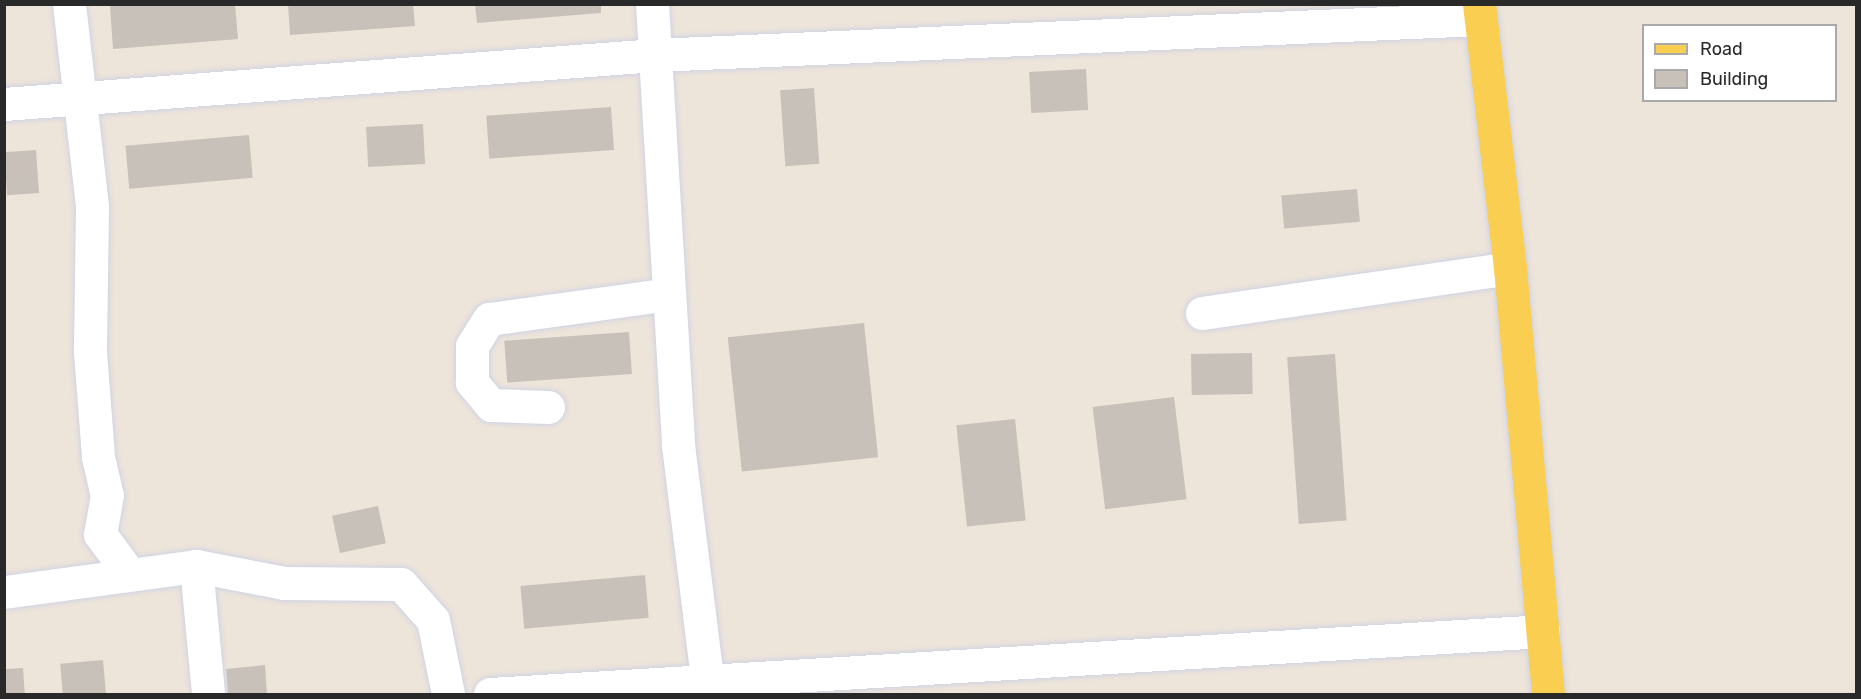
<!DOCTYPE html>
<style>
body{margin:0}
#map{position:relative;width:1861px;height:699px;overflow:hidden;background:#ede4da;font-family:Rubik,sans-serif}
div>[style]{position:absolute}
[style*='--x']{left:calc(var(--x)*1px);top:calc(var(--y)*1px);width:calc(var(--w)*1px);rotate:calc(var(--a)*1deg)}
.building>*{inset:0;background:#c8c1ba;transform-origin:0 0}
.roads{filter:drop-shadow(0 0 2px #cfd3e4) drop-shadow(0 0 2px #cfd3e4)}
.minor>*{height:33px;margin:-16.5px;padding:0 16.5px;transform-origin:16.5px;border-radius:16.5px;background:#fff}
.major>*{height:33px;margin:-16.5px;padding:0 16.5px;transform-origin:16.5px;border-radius:16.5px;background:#facf51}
span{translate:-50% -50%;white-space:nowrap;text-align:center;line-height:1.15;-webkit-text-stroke:4.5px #fff;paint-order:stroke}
.frame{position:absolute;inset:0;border:6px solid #292929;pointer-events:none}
.legend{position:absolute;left:1642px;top:24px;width:195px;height:78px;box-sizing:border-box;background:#fff;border:2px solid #a9a9a9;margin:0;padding:8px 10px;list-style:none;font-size:18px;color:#292929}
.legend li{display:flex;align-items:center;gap:12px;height:30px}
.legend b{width:30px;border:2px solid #a9a9a9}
</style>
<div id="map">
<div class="building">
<div style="clip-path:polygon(133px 4px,235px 4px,238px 39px,113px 49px,110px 6px)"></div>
<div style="clip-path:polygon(288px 4px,413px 4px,415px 26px,290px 35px)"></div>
<div style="clip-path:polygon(475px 4px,601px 4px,601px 13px,477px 23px)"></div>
<div style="left:1086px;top:69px;width:41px;height:57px;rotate:87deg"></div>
<div style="left:814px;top:88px;width:76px;height:34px;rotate:86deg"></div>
<div style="left:611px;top:107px;width:43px;height:125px;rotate:86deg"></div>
<div style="left:423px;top:124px;width:40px;height:57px;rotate:87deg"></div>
<div style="left:249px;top:135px;width:43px;height:124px;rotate:85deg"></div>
<div style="left:36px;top:150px;width:43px;height:32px;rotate:86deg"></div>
<div style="left:1357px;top:189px;width:33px;height:76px;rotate:85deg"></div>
<div style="left:864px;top:323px;width:135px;height:137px;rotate:84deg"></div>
<div style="left:629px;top:332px;width:42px;height:125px;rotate:86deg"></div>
<div style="left:1252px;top:353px;width:41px;height:61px;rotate:89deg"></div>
<div style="left:1335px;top:354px;width:167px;height:48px;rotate:86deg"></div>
<div style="left:1174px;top:397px;width:103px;height:82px;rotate:83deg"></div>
<div style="left:1015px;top:419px;width:102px;height:59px;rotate:84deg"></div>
<div style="left:378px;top:506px;width:38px;height:47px;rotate:78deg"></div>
<div style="left:645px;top:575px;width:43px;height:125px;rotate:85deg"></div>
<div style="left:103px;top:660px;width:34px;height:43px;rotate:85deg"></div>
<div style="clip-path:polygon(265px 665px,267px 694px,228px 694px,226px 669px)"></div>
<div style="left:23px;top:668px;width:26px;height:19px;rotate:86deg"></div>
</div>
<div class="roads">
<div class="minor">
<div style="--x:69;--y:4;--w:203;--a:83.5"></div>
<div style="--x:92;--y:206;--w:146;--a:90.8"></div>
<div style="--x:90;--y:352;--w:105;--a:85.6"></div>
<div style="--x:98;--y:457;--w:39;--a:77"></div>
<div style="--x:107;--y:495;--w:40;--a:100"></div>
<div style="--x:100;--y:534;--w:47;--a:53.6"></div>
<div style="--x:652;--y:4;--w:442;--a:86.6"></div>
<div style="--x:678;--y:445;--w:251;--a:82.9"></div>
<div style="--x:4;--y:104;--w:653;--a:-4.3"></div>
<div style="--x:655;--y:55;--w:826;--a:-2.5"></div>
<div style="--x:1202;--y:313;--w:311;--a:-8.3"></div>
<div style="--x:548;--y:407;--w:57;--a:-178"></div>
<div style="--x:491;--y:405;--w:30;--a:-130"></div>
<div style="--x:472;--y:382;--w:36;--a:-90"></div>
<div style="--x:472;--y:346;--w:32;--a:-58"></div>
<div style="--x:489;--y:319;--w:182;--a:-7.9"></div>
<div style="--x:196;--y:566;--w:129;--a:84.6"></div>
<div style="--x:4;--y:592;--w:194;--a:-7.7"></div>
<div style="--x:196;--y:566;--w:90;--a:10.9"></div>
<div style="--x:284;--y:583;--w:117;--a:0.5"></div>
<div style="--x:401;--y:584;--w:48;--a:48.4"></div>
<div style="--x:433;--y:620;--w:76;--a:78.5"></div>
<div style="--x:490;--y:694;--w:1055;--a:-3.42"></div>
</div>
<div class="major">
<div style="--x:1479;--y:4;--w:266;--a:83.3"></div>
<div style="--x:1510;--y:268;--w:428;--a:84.9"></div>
</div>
</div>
<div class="frame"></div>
<ul class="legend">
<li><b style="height:8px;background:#facf51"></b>Road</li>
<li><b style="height:16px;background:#c8c1ba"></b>Building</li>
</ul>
</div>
